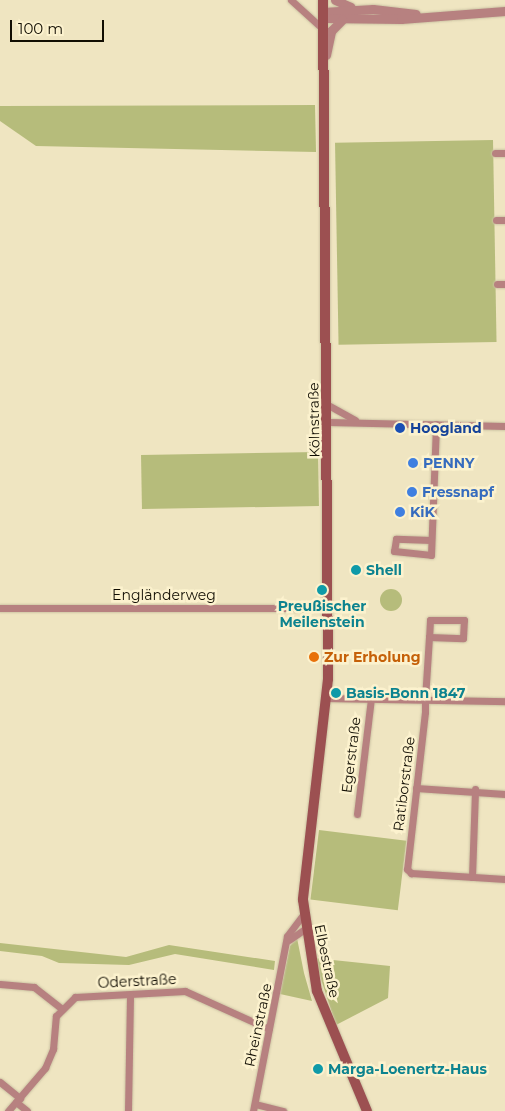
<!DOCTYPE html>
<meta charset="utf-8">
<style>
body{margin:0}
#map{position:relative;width:505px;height:1111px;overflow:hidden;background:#efe5c1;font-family:Montserrat,sans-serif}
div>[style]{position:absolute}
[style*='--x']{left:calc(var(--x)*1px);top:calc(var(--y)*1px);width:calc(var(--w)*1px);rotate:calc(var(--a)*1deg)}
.green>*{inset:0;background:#b6bc7b;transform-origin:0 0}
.round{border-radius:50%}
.roads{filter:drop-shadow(0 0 1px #ccc3a3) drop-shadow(0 0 1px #ccc3a3)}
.minor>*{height:7px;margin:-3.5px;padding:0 3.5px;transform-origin:3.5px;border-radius:3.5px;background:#b78180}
.tertiary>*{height:9px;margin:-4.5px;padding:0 4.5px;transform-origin:4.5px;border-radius:4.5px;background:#b78180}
.secondary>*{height:10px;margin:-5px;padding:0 5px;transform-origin:5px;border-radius:5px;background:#9c5051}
.dots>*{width:14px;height:14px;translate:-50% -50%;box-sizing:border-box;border:2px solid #fcf2ce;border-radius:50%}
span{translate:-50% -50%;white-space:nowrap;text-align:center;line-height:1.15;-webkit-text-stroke:5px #fcf2ce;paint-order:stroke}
.street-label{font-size:14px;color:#120e03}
.transit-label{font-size:14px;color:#164399;font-weight:700}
.left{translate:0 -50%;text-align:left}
.shop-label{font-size:14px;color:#366cbe;font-weight:700}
.culture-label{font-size:14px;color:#0d838f;font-weight:700}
.food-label{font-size:14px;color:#c56008;font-weight:700}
.scale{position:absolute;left:10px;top:20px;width:94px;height:22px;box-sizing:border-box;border:2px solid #120e03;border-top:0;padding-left:6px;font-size:15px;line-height:18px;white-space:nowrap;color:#120e03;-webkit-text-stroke:4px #fcf2ce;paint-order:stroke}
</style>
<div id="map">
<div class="green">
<div style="clip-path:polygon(315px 105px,316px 152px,36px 146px,0 121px,0 106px)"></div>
<div style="left:493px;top:140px;width:202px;height:158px;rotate:89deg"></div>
<div style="left:318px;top:452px;width:54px;height:177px;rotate:89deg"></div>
<div class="round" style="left:380px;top:589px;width:22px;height:22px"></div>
<div style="left:319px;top:830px;width:88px;height:70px;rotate:7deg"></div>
<div style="clip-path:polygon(297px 938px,304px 973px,312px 1001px,280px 994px,290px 946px)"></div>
<div style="clip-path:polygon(0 943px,126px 957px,169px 945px,275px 961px,274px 970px,175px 954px,129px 965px,59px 963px,42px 956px,0 951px)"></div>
<div style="clip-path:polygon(314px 958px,390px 966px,388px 998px,336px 1025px)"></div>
</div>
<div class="roads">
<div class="minor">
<div style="--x:291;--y:0;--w:45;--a:42.3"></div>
<div style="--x:495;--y:153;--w:10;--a:0"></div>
<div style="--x:496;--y:220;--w:9;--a:0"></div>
<div style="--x:497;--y:284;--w:8;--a:0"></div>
<div style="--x:328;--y:405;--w:31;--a:29"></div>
<div style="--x:328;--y:422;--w:177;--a:1.3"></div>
<div style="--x:431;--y:540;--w:35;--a:-178"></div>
<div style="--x:396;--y:539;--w:12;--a:99"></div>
<div style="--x:394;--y:551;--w:37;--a:6"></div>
<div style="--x:431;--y:555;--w:131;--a:-87.8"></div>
<div style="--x:0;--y:608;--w:329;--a:0"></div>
<div style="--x:429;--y:637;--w:34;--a:2"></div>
<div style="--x:463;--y:638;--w:18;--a:-87"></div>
<div style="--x:464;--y:620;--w:34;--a:180"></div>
<div style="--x:430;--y:620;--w:17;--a:93"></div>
<div style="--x:429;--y:637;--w:62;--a:93.7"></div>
<div style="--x:425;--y:699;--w:13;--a:90"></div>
<div style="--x:425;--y:712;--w:158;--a:96.5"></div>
<div style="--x:407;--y:869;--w:6;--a:45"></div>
<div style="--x:411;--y:873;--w:94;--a:3.7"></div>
<div style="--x:327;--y:698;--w:178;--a:1"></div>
<div style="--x:416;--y:788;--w:89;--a:3.9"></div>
<div style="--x:357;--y:814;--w:116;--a:-83.1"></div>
<div style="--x:472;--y:877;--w:88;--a:-88"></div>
<div style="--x:289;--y:940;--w:19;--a:-35"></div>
<div style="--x:0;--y:984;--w:34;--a:5"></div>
<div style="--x:34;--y:987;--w:34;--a:38"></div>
<div style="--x:0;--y:1082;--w:26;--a:39"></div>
<div style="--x:16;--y:1102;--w:14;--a:39"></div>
<div style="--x:255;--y:1104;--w:29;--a:14"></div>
<div style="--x:8;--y:1111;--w:57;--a:-49.3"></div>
<div style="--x:45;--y:1068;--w:21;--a:-67"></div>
<div style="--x:53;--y:1049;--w:33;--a:-85"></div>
<div style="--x:56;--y:1016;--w:27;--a:-45"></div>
<div style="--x:75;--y:997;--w:110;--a:-3.1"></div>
<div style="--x:185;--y:991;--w:92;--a:24.3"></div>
<div style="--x:128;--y:1111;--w:115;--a:-89"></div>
<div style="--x:253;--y:1111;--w:178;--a:-79"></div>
<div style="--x:287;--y:936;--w:26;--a:-53"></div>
</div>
<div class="tertiary">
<div style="--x:335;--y:0;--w:17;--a:24"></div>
<div style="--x:323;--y:12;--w:50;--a:-3.4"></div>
<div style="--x:373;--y:9;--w:43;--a:6.6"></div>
<div style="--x:324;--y:18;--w:77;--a:0.7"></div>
<div style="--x:401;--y:19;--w:104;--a:-4.4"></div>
<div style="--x:326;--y:55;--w:25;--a:-78"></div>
<div style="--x:331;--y:31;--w:16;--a:-45"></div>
</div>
<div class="secondary">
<div style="--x:323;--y:0;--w:679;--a:89.58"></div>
<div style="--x:328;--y:679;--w:222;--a:96.5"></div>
<div style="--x:303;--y:900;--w:92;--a:81.3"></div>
<div style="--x:317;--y:991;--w:130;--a:67.4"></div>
</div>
</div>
<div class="dots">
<div style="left:400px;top:428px;background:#1a4fb4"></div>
<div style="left:413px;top:463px;background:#3f7fe0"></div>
<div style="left:412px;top:492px;background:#3f7fe0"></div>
<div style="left:400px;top:512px;background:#3f7fe0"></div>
<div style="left:356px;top:570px;background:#0f9aa8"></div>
<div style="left:322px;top:590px;background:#0f9aa8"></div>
<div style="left:314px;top:657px;background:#e8710a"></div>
<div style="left:336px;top:693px;background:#0f9aa8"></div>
<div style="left:318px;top:1069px;background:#0f9aa8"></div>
</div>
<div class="street-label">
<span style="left:314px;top:420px;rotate:-91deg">Kölnstraße</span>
<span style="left:164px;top:595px">Engländerweg</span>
<span style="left:351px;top:755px;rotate:-83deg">Egerstraße</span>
<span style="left:404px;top:784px;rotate:-83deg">Ratiborstraße</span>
<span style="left:327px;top:961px;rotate:78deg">Elbestraße</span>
<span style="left:137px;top:981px;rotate:-3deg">Oderstraße</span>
<span style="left:258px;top:1025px;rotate:-78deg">Rheinstraße</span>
</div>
<div class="transit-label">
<span class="left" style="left:410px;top:428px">Hoogland</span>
</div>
<div class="shop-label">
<span class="left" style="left:423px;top:463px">PENNY</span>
<span class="left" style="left:422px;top:492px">Fressnapf</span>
<span class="left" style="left:410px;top:512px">KiK</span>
</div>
<div class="culture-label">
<span class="left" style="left:366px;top:570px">Shell</span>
<span style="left:322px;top:614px">Preußischer<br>Meilenstein</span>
<span class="left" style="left:346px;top:693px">Basis-Bonn 1847</span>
<span class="left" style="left:328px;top:1069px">Marga-Loenertz-Haus</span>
</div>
<div class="food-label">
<span class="left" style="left:324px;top:657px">Zur Erholung</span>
</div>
<div class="scale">100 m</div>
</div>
